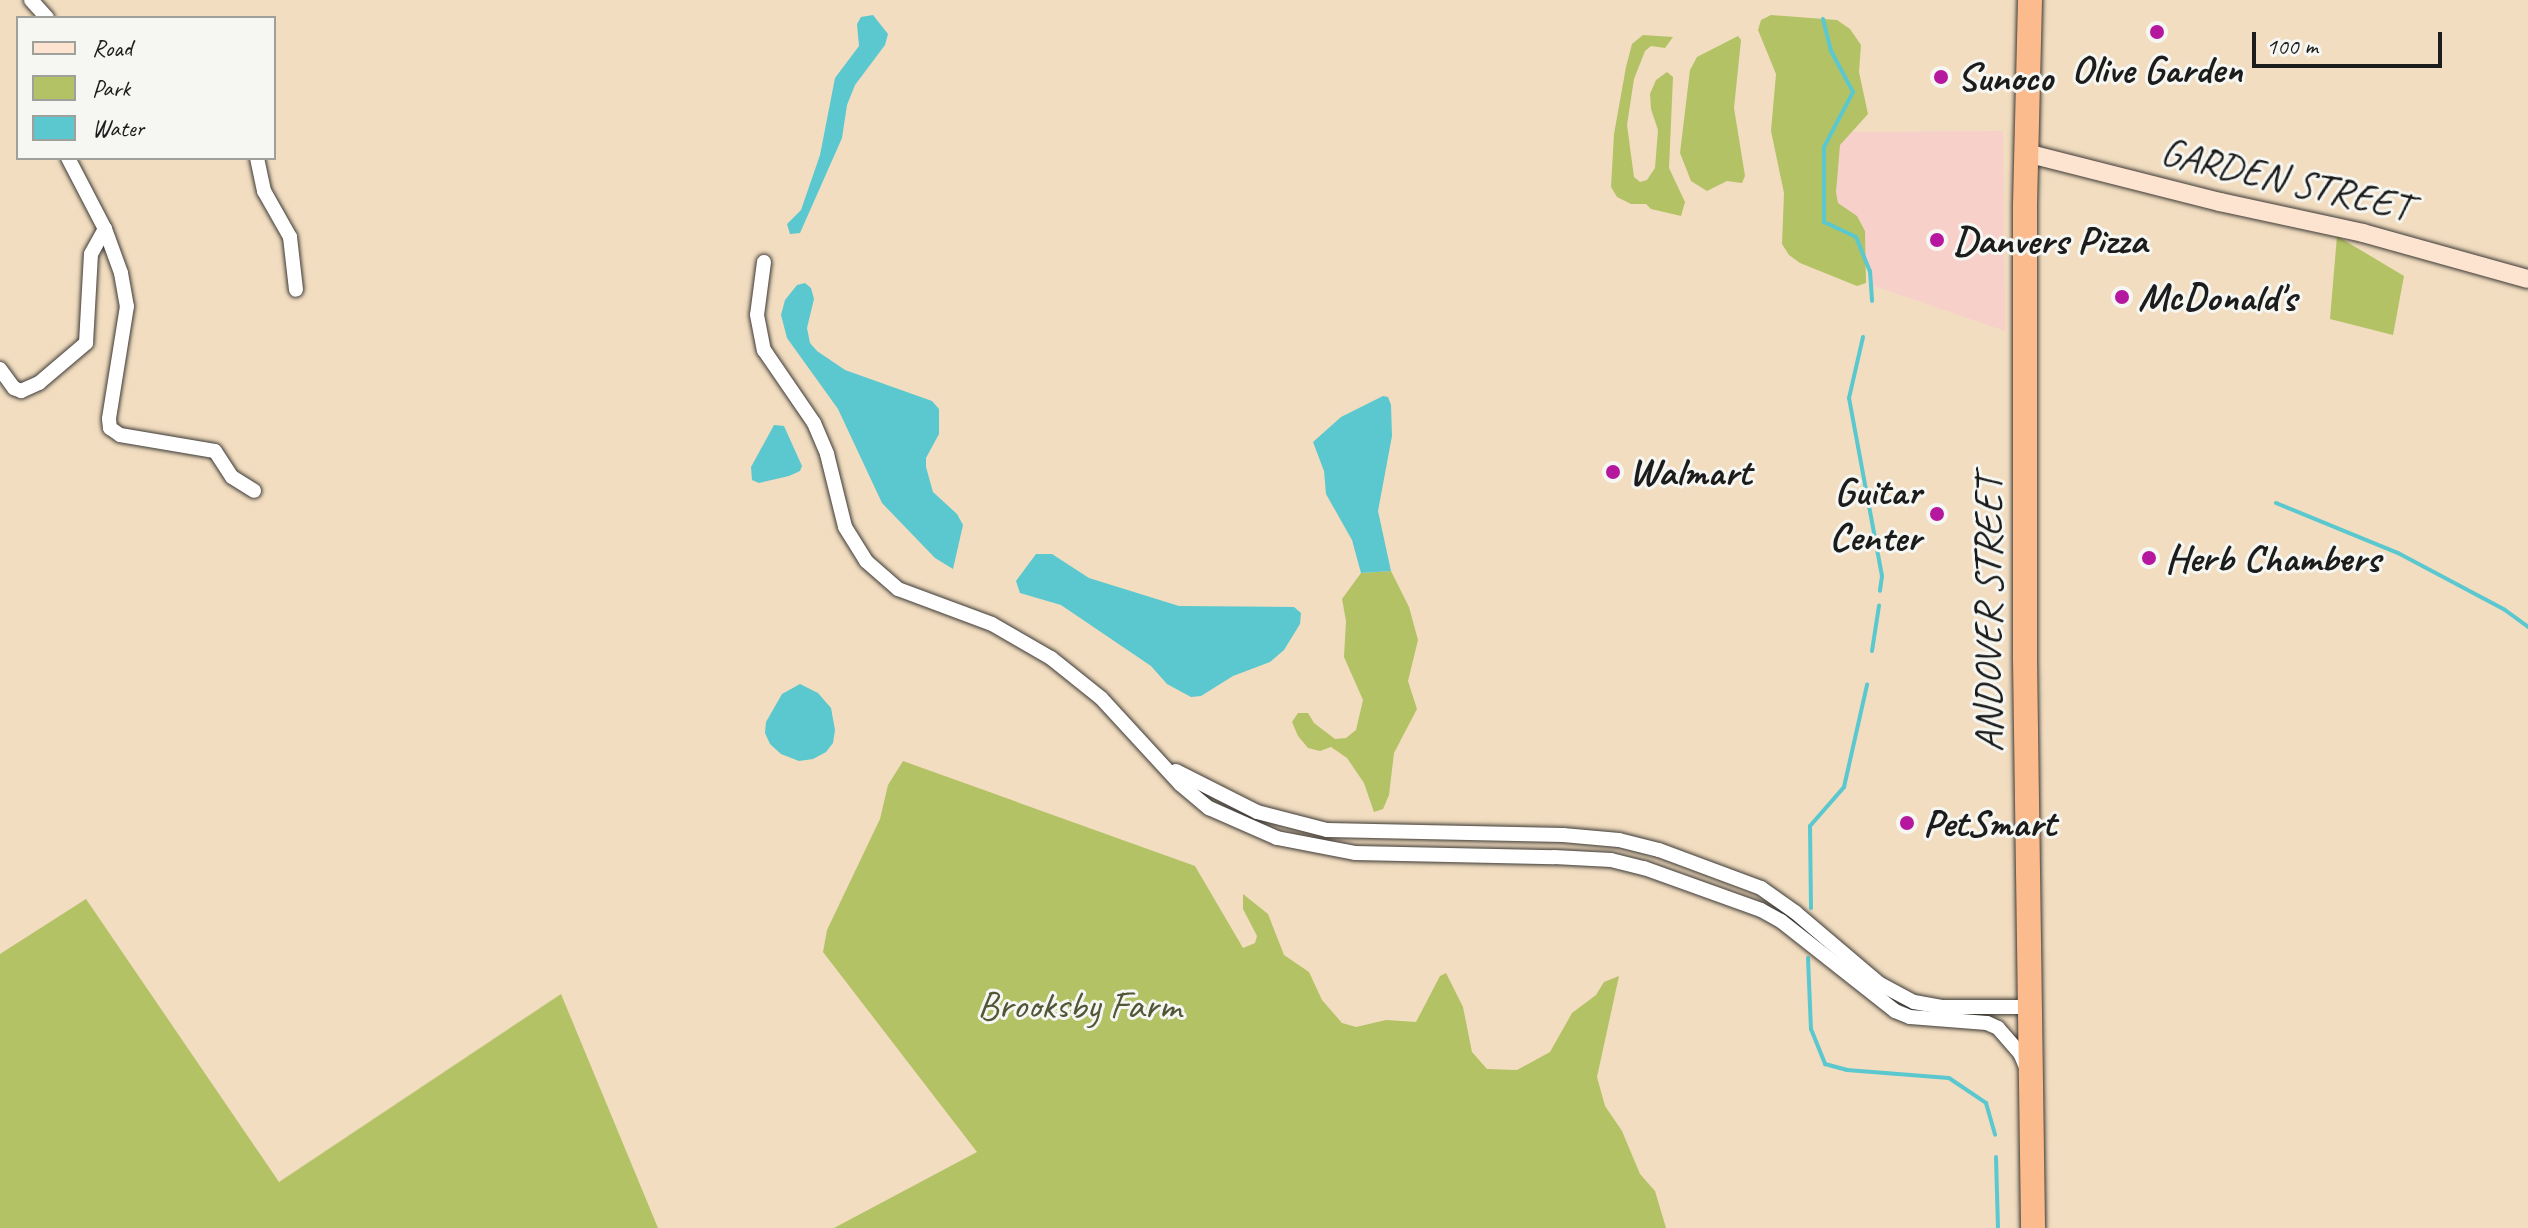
<!DOCTYPE html>
<style>
body{margin:0}
#map{position:relative;width:2528px;height:1228px;overflow:hidden;background:#f2ddc0;font-family:Caveat,sans-serif}
div>[style]{position:absolute}
[style*='--x']{left:calc(var(--x)*1px);top:calc(var(--y)*1px);width:calc(var(--w)*1px);rotate:calc(var(--a)*1deg)}
.built>*{inset:0;background:#f7d1c9}
.green>*{inset:0;background:#b3c265}
.water>*{inset:0;background:#5ac8ce}
.stream>*{height:4px;margin:-2px;padding:0 2px;transform-origin:2px;border-radius:2px;background:#5ac8ce}
.roads{filter:drop-shadow(0 0 2px #3c3935) drop-shadow(0 0 2px #3c3935)}
.street>*{height:14px;margin:-7px;padding:0 7px;transform-origin:7px;border-radius:7px;background:#fff}
.secondary>*{height:18px;margin:-9px;padding:0 9px;transform-origin:9px;border-radius:9px;background:#fde4d1}
.highway>*{height:24px;margin:-12px;padding:0 12px;transform-origin:12px;border-radius:12px;background:#fbbb8d}
.dots>*{width:22px;height:22px;translate:-50% -50%;box-sizing:border-box;border:4px solid #f6f6f2;border-radius:50%}
span{translate:-50% -50%;white-space:nowrap;text-align:center;line-height:1.15;-webkit-text-stroke:6px #f6f6f2;paint-order:stroke}
.poi-label{font-size:40px;color:#1c1c1c;font-weight:700}
.left{translate:0 -50%;text-align:left}
.right{translate:-100% -50%;text-align:right}
.street-label{font-size:40px;color:#1c1c1c}
.park-label{font-size:40px;color:#515636}
.legend{position:absolute;left:16px;top:16px;width:260px;height:144px;box-sizing:border-box;background:#f6f6f2;border:2px solid #9f9f9c;margin:0;padding:10px 14px;list-style:none;font-size:24px;color:#1c1c1c}
.legend li{display:flex;align-items:center;gap:16px;height:40px}
.legend b{width:40px;border:2px solid #9f9f9c}
.scale{position:absolute;left:2252px;top:32px;width:190px;height:36px;box-sizing:border-box;border:4px solid #1c1c1c;border-top:0;padding-left:10px;font-size:24px;line-height:28px;white-space:nowrap;color:#1c1c1c;-webkit-text-stroke:6px #f6f6f2;paint-order:stroke}
</style>
<div id="map">
<div class="built">
<div style="clip-path:polygon(2003px 131px,2005px 331px,1871px 285px,1870px 271px,1856px 237px,1823px 204px,1832px 132px)"></div>
</div>
<div class="green">
<div style="clip-path:polygon(1771px 15px,1837px 20px,1850px 29px,1861px 45px,1859px 72px,1868px 114px,1840px 145px,1836px 192px,1838px 203px,1857px 216px,1865px 231px,1866px 283px,1857px 286px,1800px 263px,1789px 255px,1782px 244px,1784px 193px,1771px 131px,1776px 74px,1758px 30px,1761px 20px)"></div>
<div style="clip-path:polygon(1643px 35px,1673px 37px,1665px 48px,1651px 46px,1645px 51px,1634px 79px,1627px 125px,1634px 177px,1640px 182px,1647px 180px,1655px 168px,1658px 130px,1651px 109px,1650px 94px,1656px 80px,1667px 72px,1673px 77px,1669px 168px,1685px 202px,1681px 216px,1651px 209px,1646px 204px,1631px 204px,1617px 197px,1611px 187px,1614px 134px,1626px 67px,1632px 44px)"></div>
<div style="clip-path:polygon(1738px 36px,1741px 40px,1734px 108px,1745px 176px,1742px 183px,1727px 181px,1707px 191px,1691px 181px,1680px 153px,1690px 70px,1697px 57px)"></div>
<div style="clip-path:polygon(2337px 236px,2404px 276px,2393px 335px,2330px 319px)"></div>
<div style="clip-path:polygon(1391px 571px,1409px 607px,1418px 640px,1408px 681px,1417px 709px,1394px 753px,1389px 795px,1383px 809px,1374px 812px,1364px 783px,1347px 758px,1331px 747px,1320px 751px,1308px 748px,1298px 736px,1292px 722px,1298px 713px,1308px 713px,1314px 723px,1335px 739px,1346px 738px,1356px 730px,1363px 700px,1344px 657px,1346px 621px,1342px 599px,1361px 573px)"></div>
<div style="clip-path:polygon(903px 761px,1195px 866px,1243px 948px,1255px 943px,1257px 936px,1243px 909px,1243px 894px,1268px 914px,1284px 955px,1309px 972px,1322px 1000px,1342px 1023px,1356px 1027px,1386px 1020px,1416px 1022px,1440px 976px,1446px 973px,1463px 1007px,1472px 1052px,1487px 1069px,1517px 1070px,1550px 1052px,1572px 1013px,1596px 995px,1604px 982px,1619px 976px,1597px 1077px,1605px 1106px,1622px 1131px,1640px 1174px,1655px 1191px,1666px 1228px,834px 1228px,977px 1152px,823px 952px,827px 930px,880px 819px,888px 785px)"></div>
<div style="clip-path:polygon(86px 899px,279px 1182px,561px 994px,658px 1228px,0 1228px,0 954px)"></div>
</div>
<div class="water">
<div style="clip-path:polygon(873px 15px,888px 34px,885px 45px,855px 85px,847px 105px,842px 138px,800px 233px,790px 234px,787px 224px,801px 210px,820px 155px,835px 78px,859px 46px,857px 24px,861px 17px)"></div>
<div style="clip-path:polygon(805px 283px,811px 288px,814px 299px,807px 328px,810px 343px,817px 351px,845px 370px,932px 401px,939px 409px,939px 434px,926px 458px,926px 467px,933px 492px,957px 514px,963px 525px,953px 569px,935px 558px,882px 503px,838px 409px,787px 338px,781px 315px,785px 300px,797px 285px)"></div>
<div style="clip-path:polygon(1383px 396px,1388px 397px,1391px 405px,1392px 436px,1378px 511px,1391px 571px,1361px 573px,1352px 540px,1326px 494px,1324px 471px,1313px 442px,1341px 417px)"></div>
<div style="clip-path:polygon(774px 425px,784px 426px,802px 466px,800px 471px,789px 476px,759px 483px,752px 480px,751px 467px)"></div>
<div style="clip-path:polygon(1036px 554px,1052px 554px,1089px 578px,1179px 606px,1294px 607px,1301px 613px,1300px 624px,1284px 650px,1270px 662px,1233px 676px,1201px 696px,1191px 697px,1167px 684px,1151px 666px,1061px 605px,1020px 593px,1016px 581px)"></div>
<div style="clip-path:polygon(800px 684px,818px 693px,831px 708px,835px 730px,833px 743px,826px 752px,813px 759px,799px 761px,781px 754px,770px 744px,765px 733px,766px 722px,782px 694px)"></div>
</div>
<div class="stream">
<div style="--x:1823;--y:19;--w:33;--a:76"></div>
<div style="--x:1831;--y:51;--w:47;--a:61.8"></div>
<div style="--x:1853;--y:92;--w:62;--a:117.8"></div>
<div style="--x:1824;--y:147;--w:75;--a:90"></div>
<div style="--x:1824;--y:222;--w:35;--a:25"></div>
<div style="--x:1856;--y:237;--w:37;--a:68"></div>
<div style="--x:1870;--y:271;--w:30;--a:86"></div>
<div style="--x:1863;--y:337;--w:63;--a:102.9"></div>
<div style="--x:1849;--y:398;--w:181;--a:79.5"></div>
<div style="--x:1882;--y:576;--w:15;--a:98"></div>
<div style="--x:2276;--y:503;--w:132;--a:22.3"></div>
<div style="--x:2398;--y:553;--w:121;--a:28"></div>
<div style="--x:2505;--y:610;--w:29;--a:36"></div>
<div style="--x:1872;--y:651;--w:46;--a:-81.2"></div>
<div style="--x:1811;--y:908;--w:82;--a:-90.7"></div>
<div style="--x:1810;--y:826;--w:52;--a:-48.9"></div>
<div style="--x:1844;--y:787;--w:105;--a:-77.3"></div>
<div style="--x:1808;--y:958;--w:71;--a:87.6"></div>
<div style="--x:1811;--y:1029;--w:38;--a:68"></div>
<div style="--x:1825;--y:1064;--w:23;--a:15"></div>
<div style="--x:1847;--y:1070;--w:102;--a:4.5"></div>
<div style="--x:1949;--y:1078;--w:45;--a:34"></div>
<div style="--x:1986;--y:1103;--w:33;--a:74"></div>
<div style="--x:1996;--y:1157;--w:71;--a:88.4"></div>
</div>
<div class="roads">
<div class="street">
<div style="--x:31;--y:0;--w:24;--a:48"></div>
<div style="--x:257;--y:158;--w:34;--a:78"></div>
<div style="--x:264;--y:191;--w:53;--a:60.5"></div>
<div style="--x:290;--y:237;--w:53;--a:83.5"></div>
<div style="--x:105;--y:229;--w:47;--a:70"></div>
<div style="--x:121;--y:273;--w:34;--a:80"></div>
<div style="--x:127;--y:306;--w:114;--a:99.1"></div>
<div style="--x:109;--y:419;--w:9;--a:84"></div>
<div style="--x:110;--y:428;--w:12;--a:35"></div>
<div style="--x:120;--y:435;--w:96;--a:9.6"></div>
<div style="--x:215;--y:451;--w:31;--a:57"></div>
<div style="--x:232;--y:477;--w:26;--a:32"></div>
<div style="--x:764;--y:262;--w:53;--a:97.5"></div>
<div style="--x:757;--y:315;--w:36;--a:79"></div>
<div style="--x:764;--y:350;--w:88;--a:55.6"></div>
<div style="--x:814;--y:423;--w:34;--a:67"></div>
<div style="--x:827;--y:454;--w:75;--a:76.1"></div>
<div style="--x:845;--y:527;--w:40;--a:58"></div>
<div style="--x:866;--y:561;--w:43;--a:41.2"></div>
<div style="--x:898;--y:589;--w:100;--a:20.4"></div>
<div style="--x:992;--y:624;--w:68;--a:30"></div>
<div style="--x:1051;--y:658;--w:64;--a:38.7"></div>
<div style="--x:1101;--y:698;--w:117;--a:47.4"></div>
<div style="--x:1180;--y:784;--w:38;--a:40"></div>
<div style="--x:1209;--y:808;--w:74;--a:23.8"></div>
<div style="--x:1277;--y:838;--w:79;--a:10.9"></div>
<div style="--x:1355;--y:853;--w:199;--a:1.2"></div>
<div style="--x:1554;--y:857;--w:57;--a:3"></div>
<div style="--x:1611;--y:860;--w:34;--a:14"></div>
<div style="--x:1644;--y:868;--w:124;--a:19.7"></div>
<div style="--x:1761;--y:910;--w:23;--a:29"></div>
<div style="--x:1781;--y:921;--w:145;--a:38.3"></div>
<div style="--x:1895;--y:1011;--w:16;--a:22"></div>
<div style="--x:1910;--y:1017;--w:77;--a:4.5"></div>
<div style="--x:1987;--y:1023;--w:12;--a:24"></div>
<div style="--x:1998;--y:1028;--w:33;--a:49"></div>
<div style="--x:2020;--y:1053;--w:15;--a:67"></div>
<div style="--x:0;--y:369;--w:24;--a:54"></div>
<div style="--x:14;--y:388;--w:8;--a:23"></div>
<div style="--x:21;--y:391;--w:20;--a:-24"></div>
<div style="--x:39;--y:383;--w:62;--a:-40.4"></div>
<div style="--x:86;--y:343;--w:89;--a:-86.8"></div>
<div style="--x:91;--y:254;--w:29;--a:-61"></div>
<div style="--x:105;--y:229;--w:80;--a:-117.5"></div>
<div style="--x:1176;--y:771;--w:91;--a:26.8"></div>
<div style="--x:1257;--y:812;--w:72;--a:14.4"></div>
<div style="--x:1327;--y:830;--w:236;--a:1.2"></div>
<div style="--x:1563;--y:835;--w:56;--a:5.1"></div>
<div style="--x:1619;--y:840;--w:41;--a:14"></div>
<div style="--x:1659;--y:850;--w:109;--a:20.4"></div>
<div style="--x:1761;--y:888;--w:42;--a:35.2"></div>
<div style="--x:1795;--y:912;--w:111;--a:40.3"></div>
<div style="--x:1880;--y:984;--w:38;--a:28"></div>
<div style="--x:1914;--y:1002;--w:28;--a:10"></div>
<div style="--x:1942;--y:1007;--w:87;--a:0"></div>
</div>
<div class="secondary">
<div style="--x:2026;--y:153;--w:200;--a:14.2"></div>
<div style="--x:2220;--y:202;--w:146;--a:12.2"></div>
<div style="--x:2363;--y:233;--w:171;--a:15.6"></div>
</div>
<div class="highway">
<div style="--x:2030;--y:0;--w:209;--a:91.4"></div>
<div style="--x:2025;--y:209;--w:450;--a:90"></div>
<div style="--x:2025;--y:659;--w:569;--a:89.19"></div>
</div>
</div>
<div class="dots">
<div style="left:2157px;top:32px;background:#b5179e"></div>
<div style="left:1941px;top:77px;background:#b5179e"></div>
<div style="left:1937px;top:240px;background:#b5179e"></div>
<div style="left:2122px;top:297px;background:#b5179e"></div>
<div style="left:1613px;top:472px;background:#b5179e"></div>
<div style="left:1937px;top:514px;background:#b5179e"></div>
<div style="left:2149px;top:558px;background:#b5179e"></div>
<div style="left:1907px;top:823px;background:#b5179e"></div>
</div>
<div class="poi-label">
<span style="left:2157px;top:69px">Olive Garden</span>
<span class="left" style="left:1957px;top:77px">Sunoco</span>
<span class="left" style="left:1953px;top:240px">Danvers Pizza</span>
<span class="left" style="left:2138px;top:297px">McDonald's</span>
<span class="left" style="left:1629px;top:472px">Walmart</span>
<span class="right" style="left:1921px;top:514px">Guitar<br>Center</span>
<span class="left" style="left:2165px;top:558px">Herb Chambers</span>
<span class="left" style="left:1923px;top:823px">PetSmart</span>
</div>
<div class="street-label">
<span style="left:2286px;top:179px;rotate:13deg">GARDEN STREET</span>
<span style="left:1988px;top:614px;rotate:-90deg">ANDOVER STREET</span>
</div>
<div class="park-label">
<span style="left:1079px;top:1005px">Brooksby Farm</span>
</div>
<ul class="legend">
<li><b style="height:10px;background:#fde4d1"></b>Road</li>
<li><b style="height:22px;background:#b3c265"></b>Park</li>
<li><b style="height:22px;background:#5ac8ce"></b>Water</li>
</ul>
<div class="scale">100 m</div>
</div>
